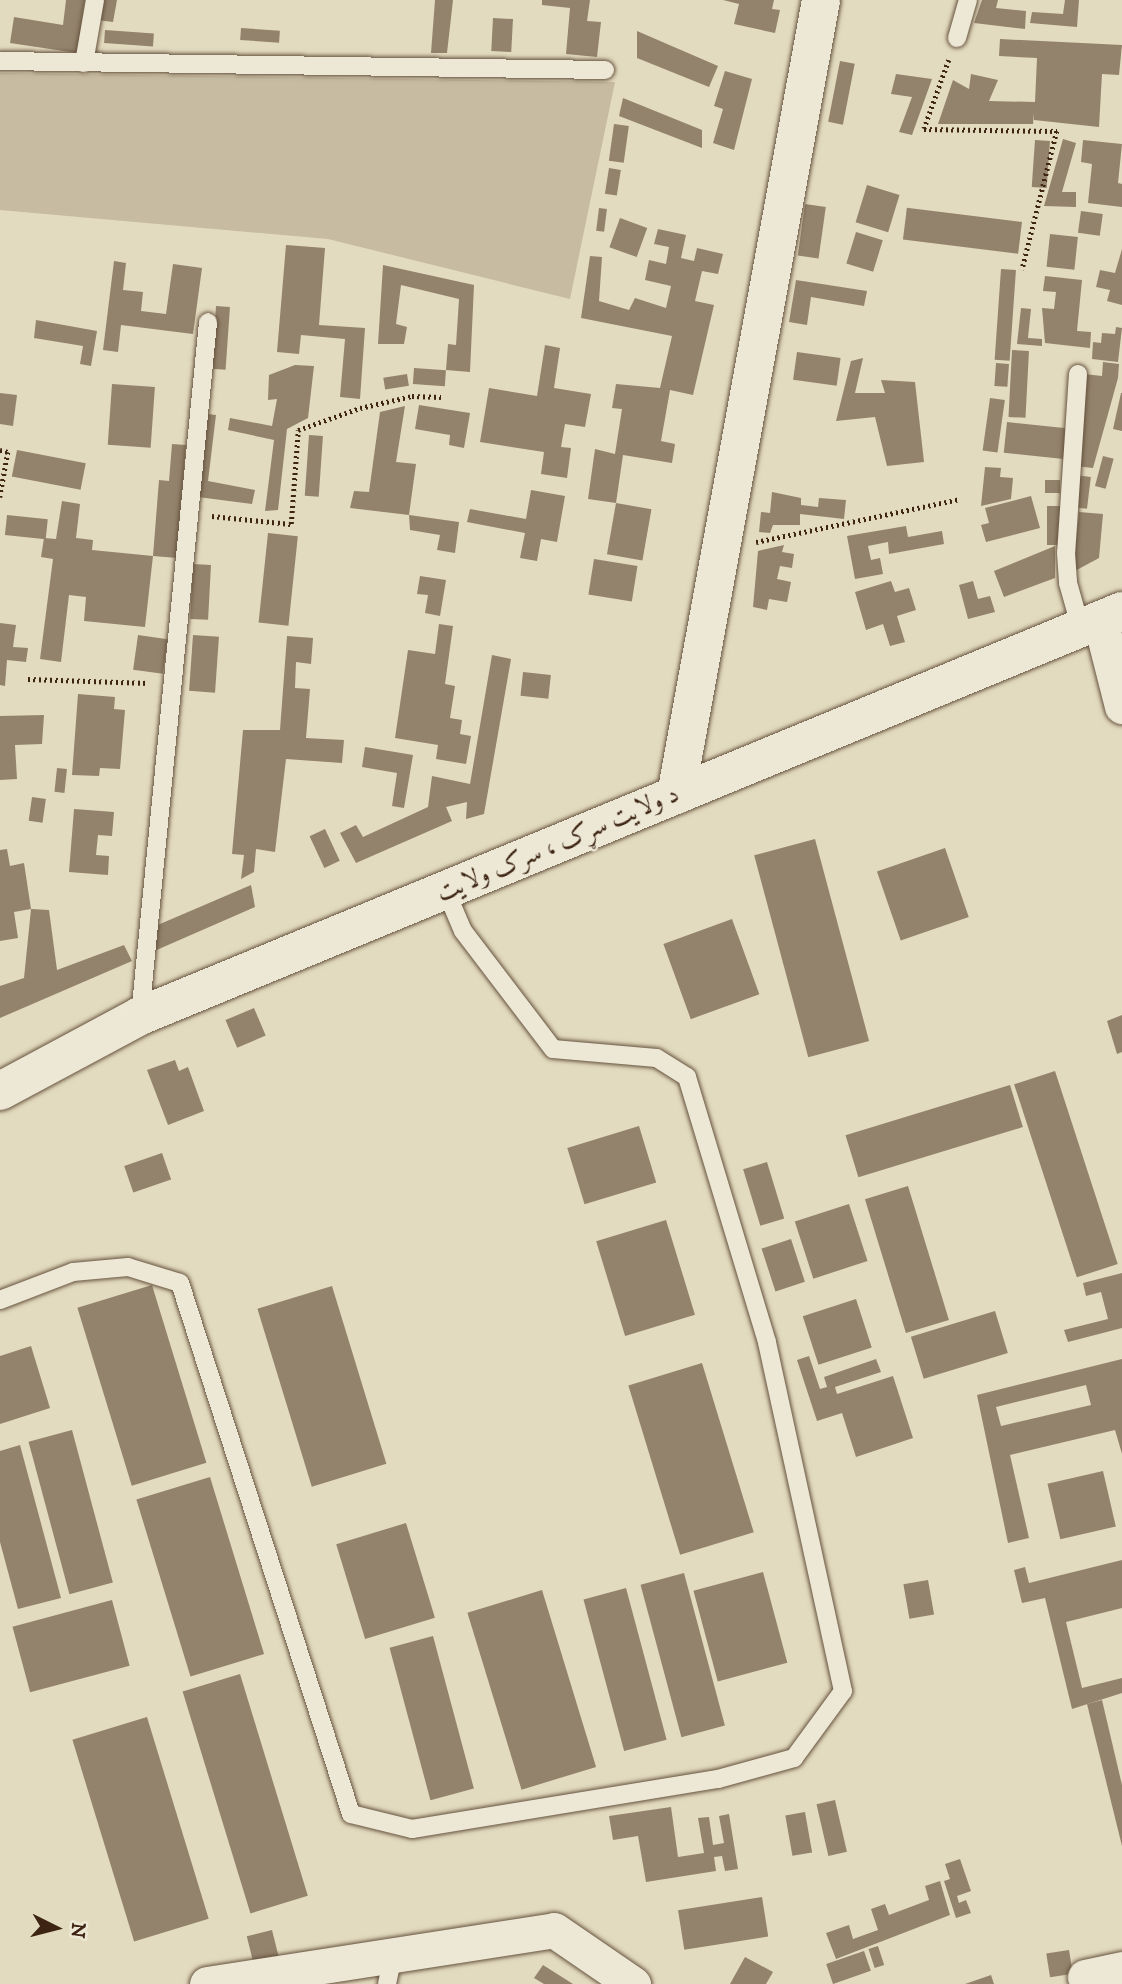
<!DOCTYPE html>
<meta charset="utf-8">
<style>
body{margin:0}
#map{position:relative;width:1122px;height:1984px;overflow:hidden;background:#e3dbbf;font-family:"IM FELL DW Pica",Amiri,serif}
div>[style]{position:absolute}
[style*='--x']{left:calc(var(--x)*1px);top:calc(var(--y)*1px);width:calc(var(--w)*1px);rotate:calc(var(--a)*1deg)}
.green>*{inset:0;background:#c7bca2}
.building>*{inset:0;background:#93836c;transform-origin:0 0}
.path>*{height:4.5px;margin-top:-2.25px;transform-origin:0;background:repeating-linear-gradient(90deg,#3d2413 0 2px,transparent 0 5.5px)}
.roads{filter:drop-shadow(0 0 2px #66523e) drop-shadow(0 0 2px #66523e)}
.service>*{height:18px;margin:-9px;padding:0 9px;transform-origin:9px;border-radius:9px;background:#ede8d5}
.minor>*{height:35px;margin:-17.5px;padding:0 17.5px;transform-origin:17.5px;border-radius:17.5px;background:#ede8d5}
.tertiary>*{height:38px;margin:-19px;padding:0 19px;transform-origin:19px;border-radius:19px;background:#ede8d5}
.secondary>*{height:38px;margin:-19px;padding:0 19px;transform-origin:19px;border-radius:19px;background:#ede8d5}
span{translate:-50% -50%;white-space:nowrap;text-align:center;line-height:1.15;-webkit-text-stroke:5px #ede8d5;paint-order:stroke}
.street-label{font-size:26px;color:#3d2413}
.north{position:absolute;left:21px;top:1893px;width:70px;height:70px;-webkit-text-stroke:5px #ede8d5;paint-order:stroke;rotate:96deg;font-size:19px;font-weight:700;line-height:28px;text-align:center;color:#3d2413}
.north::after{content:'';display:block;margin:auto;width:24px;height:32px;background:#3d2413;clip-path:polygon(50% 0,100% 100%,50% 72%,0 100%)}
</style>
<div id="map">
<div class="green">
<div style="clip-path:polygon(0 73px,615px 82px,570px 299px,328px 239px,0 210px)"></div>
</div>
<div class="building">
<div style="clip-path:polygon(66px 0,85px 0,77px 53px,10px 43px,14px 17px,63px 25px)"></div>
<div style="clip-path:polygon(101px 0,117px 0,113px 22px,97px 20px)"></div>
<div style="clip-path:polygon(435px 0,453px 0,447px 53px,431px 53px)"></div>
<div style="clip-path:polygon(542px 0,590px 0,587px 21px,601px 22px,597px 57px,566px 54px,570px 8px,542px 5px)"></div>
<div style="clip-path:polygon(723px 0,774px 0,772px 9px,780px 10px,775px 33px,734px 24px,739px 4px)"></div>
<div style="clip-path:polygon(982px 0,998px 0,996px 8px,1026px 11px,1025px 29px,974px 23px)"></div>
<div style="clip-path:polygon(1065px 0,1079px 0,1077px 27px,1030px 23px,1032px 12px,1063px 14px)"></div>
<div style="left:493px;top:18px;width:20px;height:33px;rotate:3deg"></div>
<div style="left:241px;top:28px;width:39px;height:12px;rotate:4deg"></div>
<div style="left:105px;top:30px;width:49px;height:13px;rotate:4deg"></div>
<div style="clip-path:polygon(637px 31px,718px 66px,709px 87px,637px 58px)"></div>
<div style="clip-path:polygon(1000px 39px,1122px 45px,1119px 75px,1102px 74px,1099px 127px,1034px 120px,1034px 113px,1033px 124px,938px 124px,953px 80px,969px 89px,971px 74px,998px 80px,989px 101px,1035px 102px,1037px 58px,999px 56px)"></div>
<div style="left:840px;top:61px;width:15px;height:62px;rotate:11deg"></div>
<div style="clip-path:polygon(725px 71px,752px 79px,734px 150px,713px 143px,723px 109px,714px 106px)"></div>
<div style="clip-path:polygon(896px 74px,932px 79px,912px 135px,899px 132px,912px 97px,891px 94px)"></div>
<div style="clip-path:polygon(623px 98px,702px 130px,702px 148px,619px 116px)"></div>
<div style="left:614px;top:124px;width:15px;height:37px;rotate:8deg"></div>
<div style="clip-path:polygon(1063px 139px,1076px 143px,1062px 192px,1076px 192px,1076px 207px,1044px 206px)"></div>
<div style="left:1035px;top:140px;width:15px;height:47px;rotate:4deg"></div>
<div style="clip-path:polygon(1083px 140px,1122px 144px,1118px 183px,1122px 184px,1122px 207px,1088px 203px,1092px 164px,1081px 162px)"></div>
<div style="left:609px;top:168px;width:12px;height:26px;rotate:9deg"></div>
<div style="left:867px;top:185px;width:34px;height:39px;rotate:17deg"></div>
<div style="left:805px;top:204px;width:21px;height:52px;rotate:8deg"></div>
<div style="left:599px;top:208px;width:8px;height:23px;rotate:7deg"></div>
<div style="left:1081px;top:211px;width:22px;height:22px;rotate:8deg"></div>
<div style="left:620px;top:218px;width:29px;height:31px;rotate:20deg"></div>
<div style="left:1022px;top:222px;width:32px;height:116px;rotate:97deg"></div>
<div style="clip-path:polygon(658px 229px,686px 235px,681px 258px,694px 261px,697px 248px,723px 254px,718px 274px,702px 271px,695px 301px,714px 305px,693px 395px,670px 390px,661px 441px,675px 444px,672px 463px,623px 455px,616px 503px,588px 499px,595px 449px,615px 454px,622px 409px,612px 408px,616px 384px,660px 388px,672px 336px,581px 318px,590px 256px,602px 257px,599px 301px,629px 310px,635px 298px,666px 308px,671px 286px,645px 280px,649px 260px,666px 264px,669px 247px,654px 244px)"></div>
<div style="left:856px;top:232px;width:28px;height:33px;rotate:17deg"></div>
<div style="left:1050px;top:234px;width:28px;height:33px;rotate:6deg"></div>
<div style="clip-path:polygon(286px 245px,325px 248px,319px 325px,365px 328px,360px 399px,340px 397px,345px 339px,301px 335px,299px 354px,277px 352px)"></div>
<div style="clip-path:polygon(1122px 249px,1122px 305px,1107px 301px,1110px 290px,1096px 287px,1100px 270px,1115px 273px)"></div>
<div style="clip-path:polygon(114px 261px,126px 263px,123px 290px,143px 292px,141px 311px,166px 314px,173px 264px,202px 268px,193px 334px,121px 325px,118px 352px,103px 350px)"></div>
<div style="clip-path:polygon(383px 265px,474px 285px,470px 372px,446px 370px,448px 344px,456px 345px,459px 299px,401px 285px,396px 324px,407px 327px,404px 344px,378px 344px)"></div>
<div style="left:1001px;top:269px;width:15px;height:91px;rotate:4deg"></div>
<div style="clip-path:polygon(1045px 276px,1082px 280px,1077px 331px,1091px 332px,1090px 348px,1045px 343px,1042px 308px,1054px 309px,1056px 292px,1043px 291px)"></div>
<div style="clip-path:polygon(796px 280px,867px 291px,864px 306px,811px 297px,807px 325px,789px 322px)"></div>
<div style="left:216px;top:306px;width:14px;height:63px;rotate:4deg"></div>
<div style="clip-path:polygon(1021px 308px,1031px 309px,1028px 338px,1042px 339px,1042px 346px,1017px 344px)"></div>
<div style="clip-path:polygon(36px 320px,97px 331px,91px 366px,80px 364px,83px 346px,34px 338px)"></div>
<div style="clip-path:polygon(1116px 327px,1122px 328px,1118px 362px,1092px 359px,1093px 342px,1101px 343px,1102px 333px,1115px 334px)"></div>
<div style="clip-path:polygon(545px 345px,560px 348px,554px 388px,591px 394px,585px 427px,565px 424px,561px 447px,571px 448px,567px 478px,541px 474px,544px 452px,480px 442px,489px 388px,537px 396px)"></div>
<div style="left:1012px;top:350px;width:17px;height:67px;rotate:3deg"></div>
<div style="left:797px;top:352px;width:44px;height:28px;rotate:8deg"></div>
<div style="clip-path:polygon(863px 358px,855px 393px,885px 393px,881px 380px,915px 382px,924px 462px,887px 466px,875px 417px,836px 421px,851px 361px)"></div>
<div style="clip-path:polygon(1103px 362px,1119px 364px,1118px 378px,1093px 468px,1075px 466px,1084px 374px,1102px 376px)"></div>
<div style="left:996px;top:363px;width:13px;height:23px;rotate:4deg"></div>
<div style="clip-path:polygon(295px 365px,314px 366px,308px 418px,287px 429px,278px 510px,265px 511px,274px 440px,228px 430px,230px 418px,272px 426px,277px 399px,268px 400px,269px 375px)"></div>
<div style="left:414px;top:368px;width:32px;height:16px;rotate:4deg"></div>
<div style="left:407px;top:374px;width:12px;height:24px;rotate:81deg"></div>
<div style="left:112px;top:384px;width:43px;height:61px;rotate:4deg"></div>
<div style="clip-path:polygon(0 393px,17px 395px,13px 426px,0 424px)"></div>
<div style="clip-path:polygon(1121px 393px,1122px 393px,1122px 431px,1113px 429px)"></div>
<div style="left:990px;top:398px;width:15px;height:53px;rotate:8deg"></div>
<div style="clip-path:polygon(419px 405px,470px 413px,464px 448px,449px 445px,450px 435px,415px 429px)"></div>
<div style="clip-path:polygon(405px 406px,396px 462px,416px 464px,409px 515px,350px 508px,354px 491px,369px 492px,380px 412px)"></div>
<div style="clip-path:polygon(208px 414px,216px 415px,208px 481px,255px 490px,252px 504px,198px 497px)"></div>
<div style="left:1007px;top:422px;width:60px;height:31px;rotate:6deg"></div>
<div style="left:309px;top:435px;width:14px;height:61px;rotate:4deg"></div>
<div style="clip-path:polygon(172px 444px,186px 445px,177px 558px,153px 556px,159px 480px,169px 481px)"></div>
<div style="left:17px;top:450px;width:70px;height:27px;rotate:11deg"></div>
<div style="left:1103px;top:456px;width:11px;height:31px;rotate:15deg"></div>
<div style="clip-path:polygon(985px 467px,1001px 468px,1000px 477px,1013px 478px,1011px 499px,981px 506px)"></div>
<div style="left:1074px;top:475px;width:17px;height:32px;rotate:7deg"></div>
<div style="left:1045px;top:480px;width:15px;height:13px"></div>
<div style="clip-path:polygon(531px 490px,565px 496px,557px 542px,541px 539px,537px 561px,520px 558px,525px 533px,467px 522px,470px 509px,526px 519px)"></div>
<div style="clip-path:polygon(772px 492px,801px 498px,801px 505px,818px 507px,819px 498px,846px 500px,844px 519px,800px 514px,800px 525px,773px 525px,770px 533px,759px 532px,761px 512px,770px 513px)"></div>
<div style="clip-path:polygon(1031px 496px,1040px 528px,986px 542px,981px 525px,989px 523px,985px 508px)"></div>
<div style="clip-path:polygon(62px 501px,80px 504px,76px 538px,93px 540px,92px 550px,153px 556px,145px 627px,84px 621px,86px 597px,69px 595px,61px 662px,40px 659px,53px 559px,41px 557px,44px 538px,56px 539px)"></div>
<div style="left:616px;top:503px;width:36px;height:52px;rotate:10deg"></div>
<div style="left:1047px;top:506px;width:13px;height:39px"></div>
<div style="clip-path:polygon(1079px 512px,1103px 514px,1099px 558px,1073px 572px)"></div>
<div style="left:7px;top:515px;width:41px;height:20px;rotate:6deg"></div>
<div style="clip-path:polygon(409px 515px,459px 522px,455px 553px,437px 550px,440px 535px,410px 530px)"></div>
<div style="clip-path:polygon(906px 526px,908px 537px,942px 531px,944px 544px,889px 554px,888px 542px,868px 546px,871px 560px,880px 558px,883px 574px,855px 579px,847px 536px)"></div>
<div style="left:268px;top:533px;width:30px;height:90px;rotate:6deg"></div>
<div style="clip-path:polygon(784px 545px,782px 552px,794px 554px,792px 568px,780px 566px,777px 579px,791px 582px,787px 602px,769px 599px,767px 610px,753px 607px,758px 551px)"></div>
<div style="clip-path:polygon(1055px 546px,1055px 578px,1004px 597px,994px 571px)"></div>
<div style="left:594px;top:559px;width:44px;height:36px;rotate:9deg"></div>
<div style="left:193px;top:564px;width:18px;height:55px;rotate:3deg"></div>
<div style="clip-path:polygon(420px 576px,446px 580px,440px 616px,425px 613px,428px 595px,417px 594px)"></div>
<div style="clip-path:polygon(891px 581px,895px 592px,909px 588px,916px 610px,897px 616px,905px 642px,890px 646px,883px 624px,866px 630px,855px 592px)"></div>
<div style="clip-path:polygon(973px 581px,978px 599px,990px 596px,995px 612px,968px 619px,959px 585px)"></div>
<div style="clip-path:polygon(0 623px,16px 625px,13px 647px,28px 648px,26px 662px,7px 660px,5px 686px,0 685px)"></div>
<div style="clip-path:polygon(439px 624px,453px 626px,445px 684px,455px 686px,450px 718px,462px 720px,460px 734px,471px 736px,466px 764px,436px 759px,438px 745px,395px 738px,408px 650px,435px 654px)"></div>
<div style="left:138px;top:635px;width:30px;height:35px;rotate:8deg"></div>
<div style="left:193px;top:635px;width:26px;height:56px;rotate:4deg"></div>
<div style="clip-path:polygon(287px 636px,313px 638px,311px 664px,296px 662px,295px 688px,310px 689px,306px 738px,344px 740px,342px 763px,286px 759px,275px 852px,256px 849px,254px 872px,241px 879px,244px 855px,232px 854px,243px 730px,280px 730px)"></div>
<div style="clip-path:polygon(492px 655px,511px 659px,484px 814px,466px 819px,467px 802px,446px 807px,452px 821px,356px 863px,340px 833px,356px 825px,363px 837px,428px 807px,432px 776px,470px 784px)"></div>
<div style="left:523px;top:672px;width:28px;height:24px;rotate:6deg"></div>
<div style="clip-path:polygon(78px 694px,115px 697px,114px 709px,125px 710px,120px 769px,100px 768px,99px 776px,72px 775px)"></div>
<div style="clip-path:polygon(44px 715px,42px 744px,15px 745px,17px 779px,0 780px,0 716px)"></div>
<div style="clip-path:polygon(365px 747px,413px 755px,404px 808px,392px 806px,397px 773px,362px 767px)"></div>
<div style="left:57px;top:768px;width:10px;height:24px;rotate:6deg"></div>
<div style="left:32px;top:797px;width:14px;height:24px;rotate:8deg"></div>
<div style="clip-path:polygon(74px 809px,114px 812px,112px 836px,98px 835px,96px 855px,109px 856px,108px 875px,69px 872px)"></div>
<div style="left:325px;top:829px;width:35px;height:17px;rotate:65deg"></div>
<div style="left:815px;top:839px;width:209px;height:63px;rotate:75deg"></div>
<div style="left:945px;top:848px;width:73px;height:72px;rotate:71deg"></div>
<div style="clip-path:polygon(7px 849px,10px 866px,24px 863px,31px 909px,49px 910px,57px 970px,124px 945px,132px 961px,0 1018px,0 986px,24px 978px,31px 909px,14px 912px,18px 938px,0 941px,0 850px)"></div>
<div style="clip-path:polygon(251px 885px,255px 907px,152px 952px,153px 927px)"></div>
<div style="left:732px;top:919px;width:80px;height:73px;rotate:70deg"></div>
<div style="left:254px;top:1008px;width:30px;height:31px;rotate:67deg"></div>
<div style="clip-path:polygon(1122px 1015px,1122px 1052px,1117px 1054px,1107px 1021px)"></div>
<div style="clip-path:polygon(175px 1060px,179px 1071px,188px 1067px,204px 1111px,168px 1125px,147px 1070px)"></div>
<div style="left:1055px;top:1071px;width:203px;height:43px;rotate:72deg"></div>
<div style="left:1010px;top:1085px;width:44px;height:172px;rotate:73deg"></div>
<div style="left:639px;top:1126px;width:59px;height:75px;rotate:73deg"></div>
<div style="left:162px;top:1153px;width:28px;height:40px;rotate:71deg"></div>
<div style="left:767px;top:1162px;width:59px;height:25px;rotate:73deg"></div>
<div style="left:908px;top:1186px;width:140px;height:45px;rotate:73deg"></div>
<div style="left:849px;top:1204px;width:60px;height:57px;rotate:72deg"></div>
<div style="left:666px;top:1220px;width:99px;height:73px;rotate:73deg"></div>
<div style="left:791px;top:1239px;width:45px;height:31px;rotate:72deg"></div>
<div style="clip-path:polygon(1122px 1273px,1122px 1328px,1068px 1342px,1064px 1330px,1108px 1319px,1101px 1292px,1086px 1296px,1083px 1283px)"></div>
<div style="left:152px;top:1285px;width:186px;height:78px;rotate:73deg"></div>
<div style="left:332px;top:1286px;width:186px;height:78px;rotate:73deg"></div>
<div style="left:856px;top:1299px;width:51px;height:56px;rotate:72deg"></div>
<div style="left:995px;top:1311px;width:44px;height:88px;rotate:73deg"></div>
<div style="clip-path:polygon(31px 1346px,50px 1408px,0 1424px,0 1356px)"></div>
<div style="clip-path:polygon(809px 1356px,820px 1389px,827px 1387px,824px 1377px,876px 1359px,881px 1372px,835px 1387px,837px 1394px,893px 1376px,913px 1438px,856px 1457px,842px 1413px,817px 1421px,797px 1360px)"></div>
<div style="clip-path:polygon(evenodd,1122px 1359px,1122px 1454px,1115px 1430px,1010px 1455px,1029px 1538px,1008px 1543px,977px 1395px,1122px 1359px,1086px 1385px,1091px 1405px,1001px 1426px,996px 1407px,1086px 1385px)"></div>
<div style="left:702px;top:1363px;width:177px;height:77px;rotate:73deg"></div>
<div style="left:72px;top:1430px;width:158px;height:45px;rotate:75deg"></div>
<div style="clip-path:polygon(20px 1445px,61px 1598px,18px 1609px,0 1542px,0 1451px)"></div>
<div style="left:1103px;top:1471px;width:57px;height:57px;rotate:77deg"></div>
<div style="left:210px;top:1477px;width:185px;height:77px;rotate:73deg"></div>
<div style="left:406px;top:1523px;width:99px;height:73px;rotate:73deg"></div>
<div style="clip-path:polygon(1122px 1560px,1122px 1608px,1066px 1622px,1082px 1688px,1122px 1678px,1122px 1693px,1072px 1709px,1045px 1598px,1022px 1603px,1014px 1570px,1025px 1567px,1029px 1583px)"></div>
<div style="left:763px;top:1572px;width:94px;height:72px;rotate:75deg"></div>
<div style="left:684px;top:1573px;width:158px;height:45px;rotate:75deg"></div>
<div style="left:928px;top:1580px;width:35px;height:25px;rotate:80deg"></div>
<div style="left:626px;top:1588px;width:157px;height:44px;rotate:75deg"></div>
<div style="left:542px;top:1590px;width:185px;height:78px;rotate:73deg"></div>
<div style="left:112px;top:1600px;width:68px;height:103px;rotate:75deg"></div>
<div style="left:433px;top:1636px;width:158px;height:45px;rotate:75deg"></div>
<div style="left:240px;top:1674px;width:232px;height:60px;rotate:73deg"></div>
<div style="clip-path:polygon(1102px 1700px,1122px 1785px,1122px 1846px,1087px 1704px)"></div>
<div style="left:147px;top:1717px;width:211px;height:78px;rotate:73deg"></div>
<div style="left:835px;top:1800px;width:53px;height:19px;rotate:77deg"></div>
<div style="clip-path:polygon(671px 1807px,678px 1857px,704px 1853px,698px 1818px,709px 1817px,713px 1845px,724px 1843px,719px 1816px,729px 1814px,738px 1869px,725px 1871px,722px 1856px,714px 1857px,716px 1871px,646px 1882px,638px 1836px,613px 1840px,609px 1816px)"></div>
<div style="left:805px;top:1812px;width:41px;height:20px;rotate:80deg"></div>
<div style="clip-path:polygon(960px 1859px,971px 1891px,957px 1896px,959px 1903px,966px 1900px,971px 1913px,956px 1918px,944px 1881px,950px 1879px,945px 1864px)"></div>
<div style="clip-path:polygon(940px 1881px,950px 1915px,836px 1959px,826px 1933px,849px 1925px,853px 1939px,878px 1930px,871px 1909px,885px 1904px,889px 1915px,929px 1900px,925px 1886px)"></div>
<div style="left:762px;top:1897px;width:40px;height:85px;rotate:81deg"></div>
<div style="left:272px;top:1930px;width:30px;height:26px;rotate:76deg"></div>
<div style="left:878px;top:1946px;width:20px;height:10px;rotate:72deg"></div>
<div style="left:1069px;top:1950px;width:24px;height:23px;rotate:81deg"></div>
<div style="left:864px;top:1951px;width:21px;height:40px;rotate:71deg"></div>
<div style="clip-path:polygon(745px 1957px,773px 1972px,766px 1984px,730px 1984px)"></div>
<div style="clip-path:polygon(543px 1965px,573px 1984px,544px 1984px,534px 1978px)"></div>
<div style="clip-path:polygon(991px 1975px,994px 1984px,965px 1984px)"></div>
</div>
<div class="path">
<div style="--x:949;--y:60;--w:73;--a:109.9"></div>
<div style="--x:924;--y:129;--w:133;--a:0.9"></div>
<div style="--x:1057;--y:131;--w:143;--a:104.1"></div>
<div style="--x:0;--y:450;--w:8;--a:14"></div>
<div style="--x:8;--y:452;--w:46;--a:100.1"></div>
<div style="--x:212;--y:516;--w:79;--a:5.8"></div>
<div style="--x:291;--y:524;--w:94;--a:-85.7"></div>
<div style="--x:298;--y:430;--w:66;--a:-19.5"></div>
<div style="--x:360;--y:408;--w:53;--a:-13"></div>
<div style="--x:412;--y:396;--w:29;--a:2"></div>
<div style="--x:756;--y:542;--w:208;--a:-11.9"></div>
<div style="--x:28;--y:679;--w:121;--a:1.9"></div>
</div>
<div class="roads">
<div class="service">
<div style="--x:957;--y:38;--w:40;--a:-74"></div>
<div style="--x:0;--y:61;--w:605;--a:0.85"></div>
<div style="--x:84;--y:63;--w:64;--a:-80.1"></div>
<div style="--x:1078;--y:374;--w:179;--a:93.8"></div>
<div style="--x:1066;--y:553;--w:30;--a:86"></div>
<div style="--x:1068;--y:583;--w:48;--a:74.2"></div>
<div style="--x:140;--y:1016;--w:697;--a:-84.4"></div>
<div style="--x:0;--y:1300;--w:78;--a:-21"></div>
<div style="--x:73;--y:1272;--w:55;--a:-5.2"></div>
<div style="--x:128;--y:1267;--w:54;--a:17.1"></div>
<div style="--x:180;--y:1283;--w:558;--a:72.15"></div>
<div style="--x:351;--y:1814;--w:63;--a:13.8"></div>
<div style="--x:412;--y:1829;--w:310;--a:-9.3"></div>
<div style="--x:718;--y:1779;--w:79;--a:-15.4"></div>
<div style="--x:794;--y:1758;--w:83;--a:-53.8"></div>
<div style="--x:843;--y:1691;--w:357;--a:-102.3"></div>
<div style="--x:767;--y:1342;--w:277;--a:-106.8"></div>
<div style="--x:687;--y:1077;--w:36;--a:-148"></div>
<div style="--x:656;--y:1058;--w:103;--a:-175"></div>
<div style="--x:553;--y:1049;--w:148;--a:-127.3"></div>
<div style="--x:463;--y:931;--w:43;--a:-113"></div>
<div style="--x:387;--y:1984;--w:30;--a:-78"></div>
</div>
<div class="minor">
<div style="--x:1100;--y:620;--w:89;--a:75.7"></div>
<div style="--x:1085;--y:1977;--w:38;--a:-12"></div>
<div style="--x:207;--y:1984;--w:351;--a:-8.8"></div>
<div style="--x:554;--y:1930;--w:96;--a:34.4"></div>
</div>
<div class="tertiary">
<div style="--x:676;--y:795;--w:808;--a:-79.66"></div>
</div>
<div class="secondary">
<div style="--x:0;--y:1091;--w:159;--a:-28.2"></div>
<div style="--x:140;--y:1016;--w:1062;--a:-22.41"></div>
</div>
</div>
<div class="street-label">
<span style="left:558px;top:844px;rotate:-23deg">د ولایت سړک ، سرک ولایت</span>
</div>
<div class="north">N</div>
</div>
